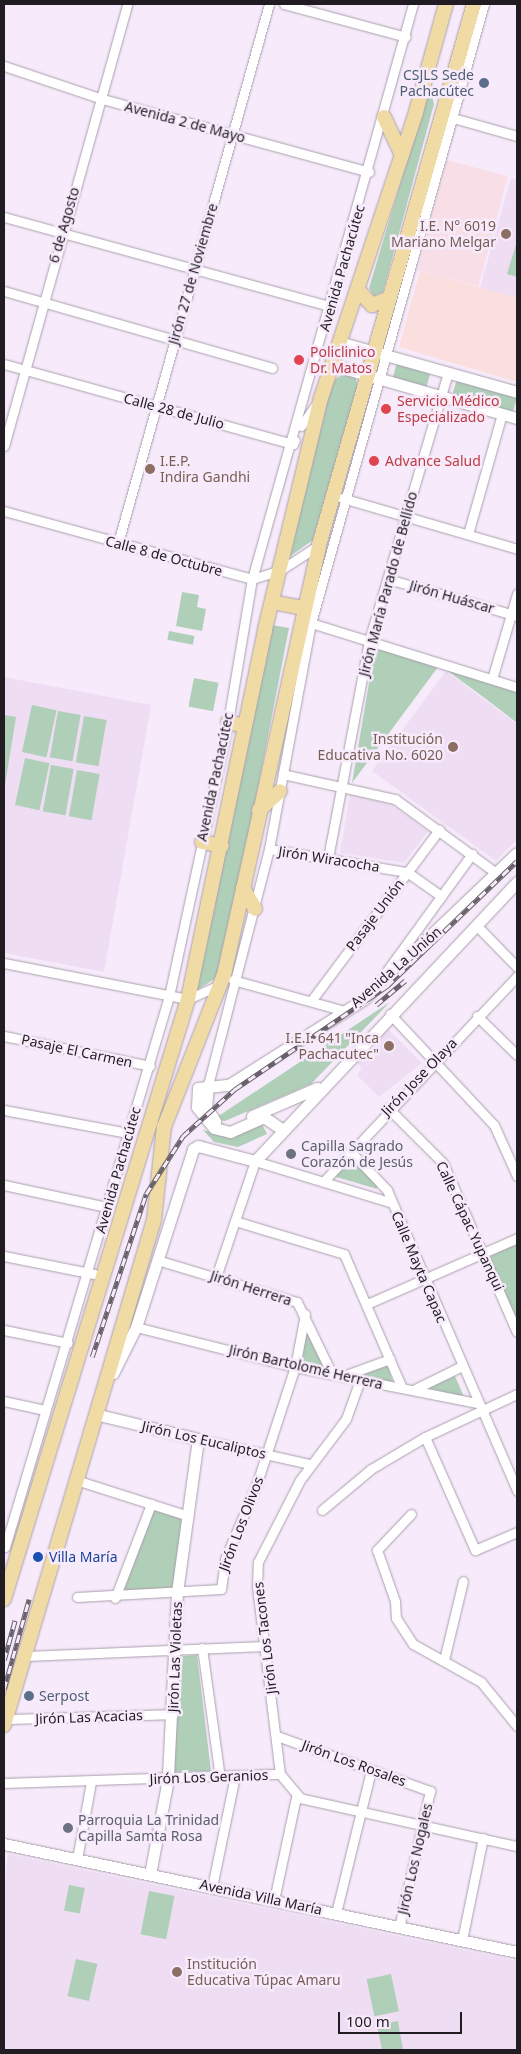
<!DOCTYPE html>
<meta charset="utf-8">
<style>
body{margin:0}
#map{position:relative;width:521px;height:2054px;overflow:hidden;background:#f7ebfb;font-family:"Noto Sans",sans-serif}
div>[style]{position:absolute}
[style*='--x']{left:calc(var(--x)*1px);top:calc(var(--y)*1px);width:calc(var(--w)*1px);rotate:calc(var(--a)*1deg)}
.built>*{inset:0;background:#eeddf3}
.industrial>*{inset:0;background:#fadfde}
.medical>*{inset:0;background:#f8dee6;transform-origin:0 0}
.green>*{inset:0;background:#b0cfb8;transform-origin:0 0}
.roads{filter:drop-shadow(0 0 1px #aa9fad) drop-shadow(0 0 1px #aa9fad)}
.minor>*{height:9px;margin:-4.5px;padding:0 4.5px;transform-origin:4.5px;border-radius:4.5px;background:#fff}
.tertiary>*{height:11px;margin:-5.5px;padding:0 5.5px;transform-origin:5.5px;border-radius:5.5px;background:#fff}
.primary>*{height:14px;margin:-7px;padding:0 7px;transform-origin:7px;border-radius:7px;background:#f1dba5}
.rail>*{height:4.5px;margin-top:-2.25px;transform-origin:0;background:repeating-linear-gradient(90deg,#f7ebfb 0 8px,#68616a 0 16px);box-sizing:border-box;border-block:1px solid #68616a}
.dots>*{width:14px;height:14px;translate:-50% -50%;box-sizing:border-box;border:2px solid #f7ebfb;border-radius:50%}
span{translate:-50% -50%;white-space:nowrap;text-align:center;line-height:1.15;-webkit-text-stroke:5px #f7ebfb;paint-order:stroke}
.service-label{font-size:14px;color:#4e5e75}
.right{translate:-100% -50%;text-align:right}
.left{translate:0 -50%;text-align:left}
.street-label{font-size:14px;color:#201c21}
.education-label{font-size:14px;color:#785e54}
.health-label{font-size:14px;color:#be3a42}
.worship-label{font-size:14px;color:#5b616d}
.transit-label{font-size:14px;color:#164399}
.frame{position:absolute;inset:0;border:5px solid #201c21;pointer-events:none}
.scale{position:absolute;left:338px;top:2012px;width:124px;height:22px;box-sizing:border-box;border:2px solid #201c21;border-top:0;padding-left:6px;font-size:15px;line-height:18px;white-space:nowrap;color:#201c21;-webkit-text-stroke:4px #f7ebfb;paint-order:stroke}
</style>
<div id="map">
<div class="built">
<div style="clip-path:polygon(511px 178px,517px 180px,517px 298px,480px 288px)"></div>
<div style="clip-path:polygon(446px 671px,517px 724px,517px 839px,496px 861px,372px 771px)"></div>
<div style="clip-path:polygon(4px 677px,151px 705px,104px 972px,4px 953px)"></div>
<div style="clip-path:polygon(350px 794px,392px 805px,428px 831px,404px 863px,340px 853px)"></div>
<div style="clip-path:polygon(388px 1029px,422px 1063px,379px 1097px,357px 1075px,362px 1069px,357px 1063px)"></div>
<div style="clip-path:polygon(8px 1854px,517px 1961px,517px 2050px,4px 2050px,4px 1891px)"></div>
</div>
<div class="industrial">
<div style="clip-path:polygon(420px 271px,517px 298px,517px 382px,399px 347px)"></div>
</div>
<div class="medical">
<div style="left:447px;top:160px;width:63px;height:114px;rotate:15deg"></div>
</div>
<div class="green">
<div style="clip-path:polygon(432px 96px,434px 104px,383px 292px,374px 296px,369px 288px,426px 98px)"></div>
<div style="clip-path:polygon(517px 241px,517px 277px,507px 274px)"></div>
<div style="left:397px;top:362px;width:35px;height:16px;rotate:15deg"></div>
<div style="clip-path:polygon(345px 372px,355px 375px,358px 388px,313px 540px,289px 557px,332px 382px)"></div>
<div style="left:457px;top:379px;width:63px;height:16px;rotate:17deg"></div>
<div style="clip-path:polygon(182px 592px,199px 595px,197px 607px,206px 609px,202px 631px,176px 626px)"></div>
<div style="clip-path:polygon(272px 625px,289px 628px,226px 953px,219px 976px,197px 990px)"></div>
<div style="left:169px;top:631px;width:26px;height:9px;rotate:11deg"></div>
<div style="clip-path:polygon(375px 648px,438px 667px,352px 783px)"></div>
<div style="clip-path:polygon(445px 669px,517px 690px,517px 723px,486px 699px)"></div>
<div style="left:194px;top:678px;width:25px;height:29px;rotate:11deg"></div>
<div style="left:32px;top:705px;width:25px;height:48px;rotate:12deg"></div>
<div style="left:58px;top:711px;width:23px;height:47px;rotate:10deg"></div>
<div style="clip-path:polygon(4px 715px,16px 717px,4px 791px)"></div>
<div style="left:84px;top:716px;width:23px;height:47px;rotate:10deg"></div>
<div style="left:25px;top:758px;width:25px;height:48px;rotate:12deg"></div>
<div style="left:51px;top:765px;width:23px;height:47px;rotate:10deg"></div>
<div style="left:77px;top:770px;width:23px;height:47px;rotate:10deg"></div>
<div style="clip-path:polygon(390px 1002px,311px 1084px,225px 1121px,214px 1119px)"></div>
<div style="clip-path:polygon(262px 1124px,267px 1134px,238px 1147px,214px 1142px,203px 1130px,229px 1137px)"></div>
<div style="clip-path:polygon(348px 1156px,377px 1184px,377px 1189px,333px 1176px)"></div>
<div style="clip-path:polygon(517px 1244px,517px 1323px,489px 1256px)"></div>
<div style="clip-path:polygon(306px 1326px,324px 1368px,302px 1364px)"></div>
<div style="clip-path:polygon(387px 1363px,393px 1383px,358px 1376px)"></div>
<div style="clip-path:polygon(455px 1376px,464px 1397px,428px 1388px)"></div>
<div style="clip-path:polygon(153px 1508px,185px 1518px,173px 1589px,119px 1594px)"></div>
<div style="clip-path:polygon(197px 1655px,211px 1771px,171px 1772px,183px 1656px)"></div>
<div style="left:69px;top:1885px;width:16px;height:26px;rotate:11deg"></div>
<div style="left:149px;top:1891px;width:26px;height:44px;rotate:11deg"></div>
<div style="left:76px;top:1959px;width:22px;height:38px;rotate:13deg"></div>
<div style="left:391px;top:1974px;width:38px;height:25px;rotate:78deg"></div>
<div style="clip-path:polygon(398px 2021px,403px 2050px,382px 2050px,377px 2025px)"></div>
</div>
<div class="roads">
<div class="minor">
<div style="--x:284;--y:4;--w:126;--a:15.1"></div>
<div style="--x:4;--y:66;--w:100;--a:18.6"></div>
<div style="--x:99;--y:98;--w:280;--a:15.3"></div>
<div style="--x:453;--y:118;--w:66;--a:15.7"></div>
<div style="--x:4;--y:217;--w:340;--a:15.3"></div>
<div style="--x:4;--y:291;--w:279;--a:16"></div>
<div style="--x:4;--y:364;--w:300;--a:15.5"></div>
<div style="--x:293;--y:444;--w:4;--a:-63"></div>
<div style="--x:301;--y:426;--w:29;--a:-55"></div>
<div style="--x:4;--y:446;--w:459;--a:-74.4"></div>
<div style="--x:342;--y:498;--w:182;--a:16.2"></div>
<div style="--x:4;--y:511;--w:257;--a:15.3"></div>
<div style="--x:252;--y:579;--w:28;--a:-17"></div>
<div style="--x:279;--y:571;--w:48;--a:-33"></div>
<div style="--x:468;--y:534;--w:125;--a:-74.2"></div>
<div style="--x:118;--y:543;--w:560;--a:-74.35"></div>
<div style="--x:388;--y:579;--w:134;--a:16"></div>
<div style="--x:311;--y:623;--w:216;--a:17.3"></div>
<div style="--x:492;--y:679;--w:89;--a:-73.6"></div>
<div style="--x:283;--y:774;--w:115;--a:12.6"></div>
<div style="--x:395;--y:799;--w:125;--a:36.2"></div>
<div style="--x:269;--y:849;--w:140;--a:9.5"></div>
<div style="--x:407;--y:872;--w:42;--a:35.2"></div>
<div style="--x:328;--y:858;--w:221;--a:-79.3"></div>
<div style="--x:369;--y:641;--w:280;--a:-73.6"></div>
<div style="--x:476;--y:925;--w:59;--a:45.7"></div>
<div style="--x:4;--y:963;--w:187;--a:11.1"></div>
<div style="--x:188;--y:999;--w:36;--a:-24"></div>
<div style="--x:384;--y:975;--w:150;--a:-54"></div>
<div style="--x:233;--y:980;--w:116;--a:15.5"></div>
<div style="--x:311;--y:1001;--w:214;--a:-53.2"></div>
<div style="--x:390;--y:1014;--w:152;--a:46.9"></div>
<div style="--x:494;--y:1125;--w:56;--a:65.7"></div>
<div style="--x:477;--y:1016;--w:56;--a:44.3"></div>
<div style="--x:4;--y:1036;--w:149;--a:11.6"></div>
<div style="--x:208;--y:1085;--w:244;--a:-75.5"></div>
<div style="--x:269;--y:849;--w:230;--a:-79.5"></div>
<div style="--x:311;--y:623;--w:643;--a:-74.39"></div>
<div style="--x:388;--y:1108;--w:78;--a:45"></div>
<div style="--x:443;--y:1163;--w:184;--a:66.4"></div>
<div style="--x:4;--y:1110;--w:126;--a:10.5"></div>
<div style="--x:350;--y:1151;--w:54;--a:46.5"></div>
<div style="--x:387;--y:1190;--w:328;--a:66.6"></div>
<div style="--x:324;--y:1181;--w:282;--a:-46.7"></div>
<div style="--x:4;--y:1185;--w:105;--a:12.1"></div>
<div style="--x:235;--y:1221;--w:114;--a:16.8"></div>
<div style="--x:344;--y:1254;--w:146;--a:66.6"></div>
<div style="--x:4;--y:1256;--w:92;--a:11.3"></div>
<div style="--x:157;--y:1260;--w:146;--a:16.7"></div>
<div style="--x:297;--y:1302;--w:80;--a:64.1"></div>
<div style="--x:216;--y:1277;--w:122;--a:-71.4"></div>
<div style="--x:255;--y:1161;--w:143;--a:17"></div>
<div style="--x:367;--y:1304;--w:164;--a:-23.7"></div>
<div style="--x:136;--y:1327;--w:164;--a:14.1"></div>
<div style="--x:295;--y:1367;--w:186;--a:11.2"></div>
<div style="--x:4;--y:1330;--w:65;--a:11.5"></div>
<div style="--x:343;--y:1376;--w:50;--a:-19.9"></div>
<div style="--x:413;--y:1390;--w:52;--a:-26.1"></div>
<div style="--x:4;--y:1401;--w:42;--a:12.4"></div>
<div style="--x:425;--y:1437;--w:124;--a:66.1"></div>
<div style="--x:475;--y:1550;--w:46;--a:-23.2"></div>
<div style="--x:198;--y:1439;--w:115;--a:12.6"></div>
<div style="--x:79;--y:1481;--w:115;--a:17.7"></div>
<div style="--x:322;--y:1510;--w:64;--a:-39.9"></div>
<div style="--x:371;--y:1469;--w:63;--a:-30.7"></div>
<div style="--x:425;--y:1437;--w:102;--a:-25.1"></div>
<div style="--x:411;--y:1514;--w:50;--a:133.4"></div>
<div style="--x:377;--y:1550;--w:54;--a:70.6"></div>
<div style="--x:395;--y:1601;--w:17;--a:87"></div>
<div style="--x:396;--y:1618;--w:31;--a:57"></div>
<div style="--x:413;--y:1644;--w:78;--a:29.2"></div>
<div style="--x:481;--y:1682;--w:57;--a:50.7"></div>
<div style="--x:5;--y:1547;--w:575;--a:-73.42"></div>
<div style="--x:169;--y:996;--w:280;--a:-77.8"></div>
<div style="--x:228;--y:722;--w:145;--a:-80.5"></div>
<div style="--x:252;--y:579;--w:597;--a:-74.36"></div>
<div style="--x:77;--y:1597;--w:144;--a:-3.2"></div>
<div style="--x:221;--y:1589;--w:30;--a:-82"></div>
<div style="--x:225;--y:1559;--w:79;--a:-67"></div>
<div style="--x:256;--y:1486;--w:125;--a:-71.9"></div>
<div style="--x:295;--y:1367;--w:54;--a:-79.3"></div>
<div style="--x:115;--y:1598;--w:101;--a:-69"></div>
<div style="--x:202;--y:1648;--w:130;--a:82.1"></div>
<div style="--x:25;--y:1656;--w:241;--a:-2.4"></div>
<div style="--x:444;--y:1660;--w:81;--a:-76.5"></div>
<div style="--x:5;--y:1719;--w:168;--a:-1.7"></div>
<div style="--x:277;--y:1736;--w:163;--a:19.8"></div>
<div style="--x:430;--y:1791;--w:139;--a:102.8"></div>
<div style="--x:280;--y:1774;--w:189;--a:-97"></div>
<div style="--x:257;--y:1586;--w:24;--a:-88"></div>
<div style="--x:258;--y:1562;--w:92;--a:-62.9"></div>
<div style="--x:300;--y:1480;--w:76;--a:-53"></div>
<div style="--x:346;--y:1419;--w:41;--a:-70.3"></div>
<div style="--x:4;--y:1783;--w:276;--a:-1.9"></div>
<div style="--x:280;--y:1774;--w:31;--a:50"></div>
<div style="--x:300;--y:1798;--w:222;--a:12.5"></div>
<div style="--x:77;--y:1859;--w:78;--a:-79.7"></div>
<div style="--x:212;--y:1887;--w:113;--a:-78.3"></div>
<div style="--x:274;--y:1900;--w:105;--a:-77.9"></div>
<div style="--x:336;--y:1913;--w:147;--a:-76.2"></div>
<div style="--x:462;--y:1940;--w:104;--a:-78.4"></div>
</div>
<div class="tertiary">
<div style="--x:339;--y:342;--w:185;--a:15.7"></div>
<div style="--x:332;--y:365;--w:192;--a:16"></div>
<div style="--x:208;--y:1085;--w:22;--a:95"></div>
<div style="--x:206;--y:1107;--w:17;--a:57"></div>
<div style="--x:252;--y:1116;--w:71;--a:-23.3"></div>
<div style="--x:283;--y:1130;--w:23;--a:-146"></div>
<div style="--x:264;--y:1117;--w:37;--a:156"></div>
<div style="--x:230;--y:1132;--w:16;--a:-166"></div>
<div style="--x:214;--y:1128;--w:27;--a:-129"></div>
<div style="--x:197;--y:1107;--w:19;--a:-87"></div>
<div style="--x:198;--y:1088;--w:31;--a:-6"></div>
<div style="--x:229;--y:1085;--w:160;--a:-32.5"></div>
<div style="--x:364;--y:999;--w:211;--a:-43.7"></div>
<div style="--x:113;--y:1373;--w:51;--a:-63.4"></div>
<div style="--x:136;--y:1327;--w:187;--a:-72.2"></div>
<div style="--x:193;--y:1149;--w:6;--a:-31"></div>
<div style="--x:198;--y:1146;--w:59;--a:14.7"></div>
<div style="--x:255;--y:1161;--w:383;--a:-46.8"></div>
<div style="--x:99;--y:1415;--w:102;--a:13.6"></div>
<div style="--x:198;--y:1439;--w:154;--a:97.8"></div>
<div style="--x:177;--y:1592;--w:187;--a:92.8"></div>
<div style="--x:168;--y:1779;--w:97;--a:100.7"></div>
<div style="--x:4;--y:1844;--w:524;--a:11.89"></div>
</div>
<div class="primary">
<div style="--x:384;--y:117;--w:42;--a:64.7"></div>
<div style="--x:358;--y:290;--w:21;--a:47"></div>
<div style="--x:372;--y:305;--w:17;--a:-21"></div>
<div style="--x:272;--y:602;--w:32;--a:11"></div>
<div style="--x:228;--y:722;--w:17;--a:13"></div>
<div style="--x:259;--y:810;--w:28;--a:-42"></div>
<div style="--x:202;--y:842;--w:20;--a:11"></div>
<div style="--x:243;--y:888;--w:24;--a:60"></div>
<div style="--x:4;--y:1599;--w:628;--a:-72.95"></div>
<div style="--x:188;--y:999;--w:378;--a:-78.2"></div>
<div style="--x:265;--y:629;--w:238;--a:-76.4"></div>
<div style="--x:321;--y:398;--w:301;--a:-71.6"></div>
<div style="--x:416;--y:112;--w:112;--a:-74.5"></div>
<div style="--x:4;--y:1725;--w:527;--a:-73.46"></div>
<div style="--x:154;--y:1220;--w:94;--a:-83.9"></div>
<div style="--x:164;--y:1127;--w:163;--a:-68.5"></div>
<div style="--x:224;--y:975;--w:440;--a:-77.5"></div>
<div style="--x:319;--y:545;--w:563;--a:-74.01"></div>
</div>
</div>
<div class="rail">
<div style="--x:376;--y:1005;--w:38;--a:-40"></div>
<div style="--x:92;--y:1357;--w:172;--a:-71.7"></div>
<div style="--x:146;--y:1194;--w:69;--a:-57.5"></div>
<div style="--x:183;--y:1136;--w:70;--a:-42.1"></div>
<div style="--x:235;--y:1089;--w:184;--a:-34.1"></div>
<div style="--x:387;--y:986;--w:180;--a:-43.9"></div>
<div style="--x:4;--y:1660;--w:41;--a:-74.6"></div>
<div style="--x:4;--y:1689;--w:93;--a:-74.5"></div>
</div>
<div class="dots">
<div style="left:484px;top:83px;background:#5c6f8a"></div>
<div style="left:506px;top:234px;background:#8d6e63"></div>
<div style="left:299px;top:360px;background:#e0444e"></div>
<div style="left:386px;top:409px;background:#e0444e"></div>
<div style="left:374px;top:461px;background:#e0444e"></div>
<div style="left:150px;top:469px;background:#8d6e63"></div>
<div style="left:453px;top:747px;background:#8d6e63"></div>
<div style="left:389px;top:1046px;background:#8d6e63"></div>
<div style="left:291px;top:1154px;background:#6b7280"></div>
<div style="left:38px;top:1557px;background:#1a4fb4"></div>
<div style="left:29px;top:1696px;background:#5c6f8a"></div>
<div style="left:68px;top:1828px;background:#6b7280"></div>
<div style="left:177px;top:1972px;background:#8d6e63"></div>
</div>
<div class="service-label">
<span class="right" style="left:474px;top:83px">CSJLS Sede<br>Pachacútec</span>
<span class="left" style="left:39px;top:1696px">Serpost</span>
</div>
<div class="street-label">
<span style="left:185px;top:122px;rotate:15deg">Avenida 2 de Mayo</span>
<span style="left:64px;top:225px;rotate:-74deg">6 de Agosto</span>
<span style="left:342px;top:268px;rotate:-74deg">Avenida Pachacútec</span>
<span style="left:193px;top:274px;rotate:-74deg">Jirón 27 de Noviembre</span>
<span style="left:174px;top:411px;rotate:15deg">Calle 28 de Julio</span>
<span style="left:164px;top:556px;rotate:15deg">Calle 8 de Octubre</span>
<span style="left:388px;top:584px;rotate:-75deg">Jirón María Parado de Bellido</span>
<span style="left:452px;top:597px;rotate:16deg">Jirón Huáscar</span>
<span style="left:215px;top:777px;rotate:-78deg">Avenida Pachacútec</span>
<span style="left:329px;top:859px;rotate:9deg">Jirón Wiracocha</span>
<span style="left:375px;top:915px;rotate:-53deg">Pasaje Unión</span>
<span style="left:396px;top:967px;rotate:-41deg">Avenida La Unión</span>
<span style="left:77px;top:1051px;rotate:12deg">Pasaje El Carmen</span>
<span style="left:419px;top:1077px;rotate:-46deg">Jirón Jose Olaya</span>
<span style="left:118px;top:1170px;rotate:-74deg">Avenida Pachacútec</span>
<span style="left:470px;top:1226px;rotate:65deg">Calle Cápac Yupanqui</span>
<span style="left:419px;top:1267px;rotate:67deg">Calle Mayta Capac</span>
<span style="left:251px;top:1288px;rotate:18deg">Jirón Herrera</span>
<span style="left:306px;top:1367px;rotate:13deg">Jirón Bartolomé Herrera</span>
<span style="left:204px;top:1440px;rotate:13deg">Jirón Los Eucaliptos</span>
<span style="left:241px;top:1524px;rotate:-69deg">Jirón Los Olivos</span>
<span style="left:265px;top:1638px;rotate:-97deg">Jirón Los Tacones</span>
<span style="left:175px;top:1657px;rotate:-88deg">Jirón Las Violetas</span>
<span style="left:89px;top:1717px;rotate:-2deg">Jirón Las Acacias</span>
<span style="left:354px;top:1763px;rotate:20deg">Jirón Los Rosales</span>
<span style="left:209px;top:1777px;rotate:-2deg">Jirón Los Geranios</span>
<span style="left:415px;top:1859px;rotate:-77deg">Jirón Los Nogales</span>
<span style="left:261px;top:1897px;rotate:12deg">Avenida Villa María</span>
</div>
<div class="education-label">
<span class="right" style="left:496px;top:234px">I.E. N° 6019<br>Mariano Melgar</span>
<span class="left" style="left:160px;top:469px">I.E.P.<br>Indira Gandhi</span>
<span class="right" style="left:443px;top:747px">Institución<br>Educativa No. 6020</span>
<span class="right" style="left:379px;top:1046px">I.E.I. 641 "Inca<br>Pachacutec"</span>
<span class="left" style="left:187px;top:1972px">Institución<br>Educativa Túpac Amaru</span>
</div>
<div class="health-label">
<span class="left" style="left:310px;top:360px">Policlinico<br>Dr. Matos</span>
<span class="left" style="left:397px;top:409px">Servicio Médico<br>Especializado</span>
<span class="left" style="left:385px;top:461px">Advance Salud</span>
</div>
<div class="worship-label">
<span class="left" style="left:301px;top:1154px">Capilla Sagrado<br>Corazón de Jesús</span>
<span class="left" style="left:78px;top:1828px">Parroquia La Trinidad<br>Capilla Samta Rosa</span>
</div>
<div class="transit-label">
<span class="left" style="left:49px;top:1557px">Villa María</span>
</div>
<div class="frame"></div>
<div class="scale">100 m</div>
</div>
